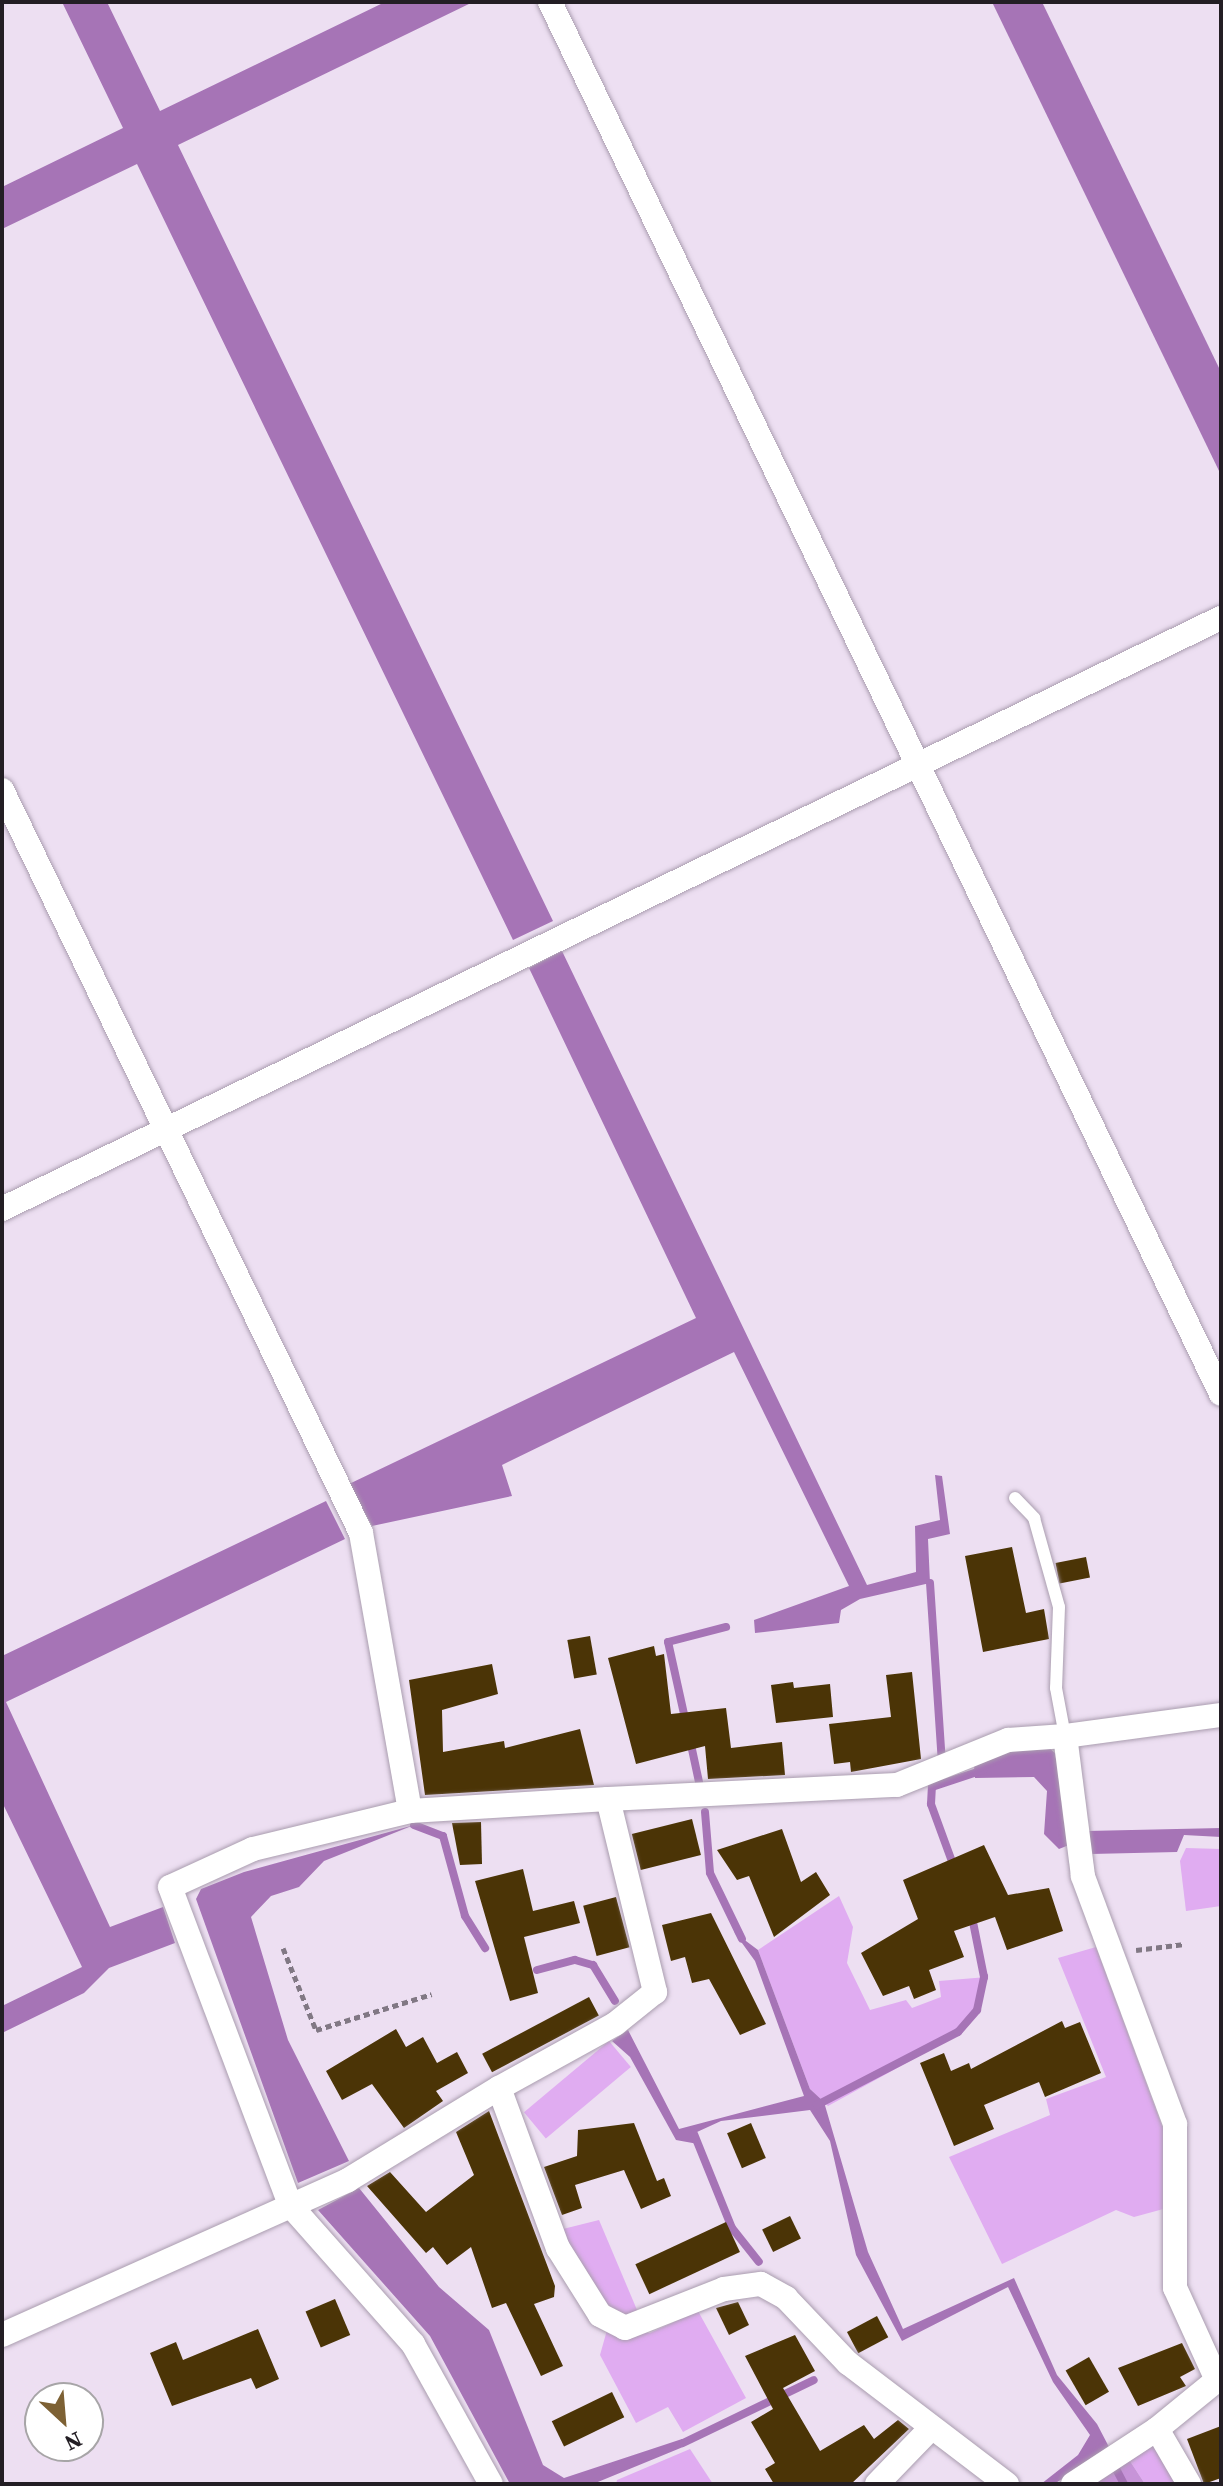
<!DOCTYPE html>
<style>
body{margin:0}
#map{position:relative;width:1223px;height:2486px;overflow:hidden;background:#eddff2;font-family:"Source Serif 4",serif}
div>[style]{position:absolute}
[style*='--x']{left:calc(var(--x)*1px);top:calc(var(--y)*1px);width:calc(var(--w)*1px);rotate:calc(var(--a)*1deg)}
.green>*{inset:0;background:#e0acf1;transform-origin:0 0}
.forest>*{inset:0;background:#c794d8}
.water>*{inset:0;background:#a674b6}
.stream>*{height:8px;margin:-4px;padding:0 4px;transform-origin:4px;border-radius:4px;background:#a674b6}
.building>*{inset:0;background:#4b3406;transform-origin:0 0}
.path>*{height:5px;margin-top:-2.5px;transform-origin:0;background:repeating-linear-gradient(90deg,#817884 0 6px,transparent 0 10px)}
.roads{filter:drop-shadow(0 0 2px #aa9daf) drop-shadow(0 0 2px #aa9daf)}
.service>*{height:12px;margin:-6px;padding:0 6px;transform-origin:6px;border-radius:6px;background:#fff}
.minor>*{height:24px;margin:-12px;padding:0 12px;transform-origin:12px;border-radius:12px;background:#fff}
span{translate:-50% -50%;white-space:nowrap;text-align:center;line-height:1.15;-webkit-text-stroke:8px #fff;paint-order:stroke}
.frame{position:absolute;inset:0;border:4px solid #231e24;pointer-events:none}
.north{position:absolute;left:24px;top:2382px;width:80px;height:80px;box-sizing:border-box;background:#fff;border:2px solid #a7a5a7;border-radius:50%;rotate:154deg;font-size:22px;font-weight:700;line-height:32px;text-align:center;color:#231e24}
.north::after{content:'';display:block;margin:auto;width:28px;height:36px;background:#7d6134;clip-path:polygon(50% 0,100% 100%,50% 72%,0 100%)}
</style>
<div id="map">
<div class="green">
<div style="clip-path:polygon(1186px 1848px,1221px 1849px,1221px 1906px,1186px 1911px,1180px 1861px)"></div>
<div style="clip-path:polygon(839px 1896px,853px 1927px,847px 1963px,870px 2010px,906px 2000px,912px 2008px,941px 1997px,939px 1981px,987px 1977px,979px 2009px,961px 2033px,828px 2106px,810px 2089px,758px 1950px)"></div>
<div style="clip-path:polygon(1096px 1947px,1166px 2137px,1167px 2208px,1134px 2217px,1116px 2210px,1002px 2264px,949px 2157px,1050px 2115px,1046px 2099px,1106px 2077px,1058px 1958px)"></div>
<div style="left:609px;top:2041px;width:34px;height:111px;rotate:50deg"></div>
<div style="clip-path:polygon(599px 2220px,640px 2317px,612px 2312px,559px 2230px)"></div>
<div style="clip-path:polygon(698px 2311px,746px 2398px,683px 2432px,668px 2407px,636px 2423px,600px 2355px,607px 2330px,650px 2333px)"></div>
<div style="clip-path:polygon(1151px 2441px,1177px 2484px,1145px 2484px,1128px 2458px)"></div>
<div style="clip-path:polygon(690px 2449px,713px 2484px,616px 2484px,617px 2480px)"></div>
</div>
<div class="forest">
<div style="clip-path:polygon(1128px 2458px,1145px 2484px,1093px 2484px)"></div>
</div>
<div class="water">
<div style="clip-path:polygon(62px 2px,107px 2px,160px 111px,385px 2px,473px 2px,178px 145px,553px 921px,513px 940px,137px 164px,2px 229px,2px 187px,123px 128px)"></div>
<div style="clip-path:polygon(992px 2px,1042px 2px,1221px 372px,1221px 475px)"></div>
<div style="clip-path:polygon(562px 951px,867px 1585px,916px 1572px,915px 1526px,940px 1520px,935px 1475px,942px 1476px,950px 1534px,928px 1539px,930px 1583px,860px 1599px,841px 1610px,839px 1623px,755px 1633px,754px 1620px,849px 1586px,734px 1352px,502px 1465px,512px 1496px,372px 1526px,349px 1484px,696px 1318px,529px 968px)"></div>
<div style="clip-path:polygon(326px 1501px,345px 1539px,6px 1702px,110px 1927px,163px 1907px,175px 1943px,109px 1968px,84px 1993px,2px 2033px,2px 2006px,82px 1967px,2px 1802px,2px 1656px)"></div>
<div style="clip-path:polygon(1042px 1741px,1057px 1755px,1069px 1845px,1059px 1849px,1044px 1834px,1047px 1791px,1034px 1777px,975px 1778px,974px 1766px,1014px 1744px)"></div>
<div style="clip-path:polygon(414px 1825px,324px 1861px,299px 1887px,271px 1896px,251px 1917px,288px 2040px,349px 2161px,298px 2183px,196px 1899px,201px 1889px,244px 1872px)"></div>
<div style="clip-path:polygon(1221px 1828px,1221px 1837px,1184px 1835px,1177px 1852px,1091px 1854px,1087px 1831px)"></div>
<div style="clip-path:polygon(734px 1932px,758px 1950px,810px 2089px,824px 2102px,868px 2252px,903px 2329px,1014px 2278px,1057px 2375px,1097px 2424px,1109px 2447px,1101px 2455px,1054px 2484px,1041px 2484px,1078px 2455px,1090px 2435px,1053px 2382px,1008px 2287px,902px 2341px,856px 2255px,830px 2141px,810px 2110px,721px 2121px,697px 2132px,698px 2144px,676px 2140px,630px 2057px,612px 2041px,628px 2030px,679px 2129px,804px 2096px,755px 1961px)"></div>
<div style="clip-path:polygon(359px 2188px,439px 2287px,489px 2330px,543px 2465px,564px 2478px,682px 2439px,683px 2447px,593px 2484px,510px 2484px,430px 2336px,318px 2210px)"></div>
</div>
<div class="stream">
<div style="--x:930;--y:1583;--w:180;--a:86.2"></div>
<div style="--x:686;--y:1723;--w:83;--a:-102.5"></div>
<div style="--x:668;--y:1642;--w:60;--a:-14.5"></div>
<div style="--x:690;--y:1740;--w:43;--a:77.9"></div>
<div style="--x:705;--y:1812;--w:61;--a:85.3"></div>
<div style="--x:710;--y:1873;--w:73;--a:64.1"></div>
<div style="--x:414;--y:1825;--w:31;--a:21"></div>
<div style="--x:443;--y:1836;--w:83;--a:74.6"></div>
<div style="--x:465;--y:1916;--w:38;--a:58"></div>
<div style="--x:954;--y:1867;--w:67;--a:-110.1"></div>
<div style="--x:931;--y:1804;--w:17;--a:-87"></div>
<div style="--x:932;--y:1787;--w:54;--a:-18.4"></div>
<div style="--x:537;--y:1970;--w:39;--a:-15"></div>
<div style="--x:575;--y:1960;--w:19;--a:16"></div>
<div style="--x:593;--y:1965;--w:42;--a:58.6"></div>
<div style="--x:817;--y:2105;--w:159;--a:-27.4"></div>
<div style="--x:958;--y:2032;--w:29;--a:-49"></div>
<div style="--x:977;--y:2010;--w:34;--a:-78"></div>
<div style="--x:984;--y:1977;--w:61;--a:-101.3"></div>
<div style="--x:694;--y:2134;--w:101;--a:68"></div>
<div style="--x:732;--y:2228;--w:43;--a:51.5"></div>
<div style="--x:683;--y:2443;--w:145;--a:-25.7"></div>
<div style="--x:1115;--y:2467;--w:19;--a:62"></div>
</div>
<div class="building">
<div style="clip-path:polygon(1012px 1547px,1026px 1613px,1044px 1609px,1049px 1639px,983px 1652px,965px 1556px)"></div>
<div style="left:1086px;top:1557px;width:21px;height:31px;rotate:79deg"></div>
<div style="left:590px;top:1636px;width:39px;height:23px;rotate:80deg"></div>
<div style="clip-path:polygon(654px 1646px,656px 1656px,664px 1654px,671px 1714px,726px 1708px,731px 1748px,782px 1742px,785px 1775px,708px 1779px,705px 1746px,636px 1764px,608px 1658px)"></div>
<div style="clip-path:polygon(492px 1664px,498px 1694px,442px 1710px,443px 1752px,504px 1741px,505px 1748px,580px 1729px,594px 1785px,425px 1795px,409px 1680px)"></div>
<div style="clip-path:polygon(912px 1672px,921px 1759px,851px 1772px,850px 1762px,834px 1764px,829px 1724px,891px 1717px,886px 1675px)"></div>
<div style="clip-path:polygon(793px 1682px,794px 1688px,830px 1684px,833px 1717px,776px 1723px,771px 1685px)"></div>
<div style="left:692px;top:1819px;width:37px;height:62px;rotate:76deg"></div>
<div style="clip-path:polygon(481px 1822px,482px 1864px,460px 1865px,452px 1823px)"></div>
<div style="clip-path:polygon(782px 1829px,801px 1882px,816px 1872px,830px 1895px,774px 1937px,749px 1876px,737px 1880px,717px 1850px)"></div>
<div style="clip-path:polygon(984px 1845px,1008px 1895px,1049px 1888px,1063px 1931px,1007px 1950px,995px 1917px,954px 1931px,964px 1957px,929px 1970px,936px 1990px,914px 1999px,909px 1986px,883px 1996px,861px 1953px,918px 1919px,903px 1880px)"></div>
<div style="clip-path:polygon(523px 1869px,533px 1911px,574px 1901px,580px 1923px,524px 1937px,538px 1993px,510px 2001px,475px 1881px)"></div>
<div style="left:616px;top:1897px;width:52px;height:34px;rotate:75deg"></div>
<div style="clip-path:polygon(711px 1913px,766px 2024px,740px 2035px,709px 1979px,692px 1983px,685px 1957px,671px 1961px,662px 1925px)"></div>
<div style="left:589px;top:1997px;width:21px;height:121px;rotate:62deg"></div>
<div style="clip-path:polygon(1062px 2021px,1065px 2028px,1080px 2022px,1101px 2073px,1045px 2097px,1039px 2082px,984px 2105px,994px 2129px,954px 2146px,920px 2063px,944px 2053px,951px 2071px,969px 2063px,971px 2069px)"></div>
<div style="clip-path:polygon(396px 2029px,406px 2047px,423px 2037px,437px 2063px,457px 2052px,468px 2073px,436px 2091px,443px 2101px,404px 2128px,372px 2084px,342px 2100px,326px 2071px)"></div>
<div style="clip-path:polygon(489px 2111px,555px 2286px,554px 2297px,534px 2304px,563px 2366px,541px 2376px,506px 2303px,492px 2308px,471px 2247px,447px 2265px,433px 2247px,426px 2253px,367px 2186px,390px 2172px,426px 2212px,474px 2175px,456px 2132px)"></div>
<div style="clip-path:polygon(634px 2123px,657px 2181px,664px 2178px,671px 2196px,641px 2209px,624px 2170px,575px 2185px,582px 2208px,562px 2215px,544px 2167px,577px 2156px,578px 2130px)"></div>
<div style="left:751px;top:2123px;width:38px;height:26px;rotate:67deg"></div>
<div style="left:790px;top:2216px;width:25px;height:31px;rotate:64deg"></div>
<div style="left:726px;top:2222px;width:33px;height:100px;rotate:65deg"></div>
<div style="left:335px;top:2299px;width:39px;height:32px;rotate:67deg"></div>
<div style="clip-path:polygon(738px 2302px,749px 2325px,729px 2335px,716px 2308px)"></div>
<div style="left:877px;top:2316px;width:24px;height:34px;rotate:62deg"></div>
<div style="clip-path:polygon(258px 2329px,279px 2379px,256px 2389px,251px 2378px,172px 2406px,150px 2353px,176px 2342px,183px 2360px)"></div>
<div style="clip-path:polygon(795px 2335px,815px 2371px,783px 2388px,820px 2451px,864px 2425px,874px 2439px,898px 2420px,909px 2429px,851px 2484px,774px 2484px,765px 2469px,775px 2463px,751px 2422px,773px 2409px,745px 2356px)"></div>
<div style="clip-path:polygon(1182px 2343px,1195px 2369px,1180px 2377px,1186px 2386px,1138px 2406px,1118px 2368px)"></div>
<div style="left:1089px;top:2357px;width:40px;height:27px;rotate:60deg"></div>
<div style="left:612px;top:2392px;width:28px;height:67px;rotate:64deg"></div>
<div style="clip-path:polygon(1221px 2426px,1221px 2478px,1204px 2484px,1187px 2439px)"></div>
</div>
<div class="path">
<div style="--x:283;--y:1948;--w:88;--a:68.1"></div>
<div style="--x:316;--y:2030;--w:121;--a:-17.2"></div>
<div style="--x:1136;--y:1950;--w:49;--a:-7"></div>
</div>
<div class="roads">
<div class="service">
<div style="--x:1015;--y:1498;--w:28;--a:46"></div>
<div style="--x:1034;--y:1518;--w:92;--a:74.3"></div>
<div style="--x:1059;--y:1607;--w:81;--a:92.1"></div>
<div style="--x:1056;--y:1688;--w:49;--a:79.4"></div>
</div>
<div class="minor">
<div style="--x:550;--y:2;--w:1545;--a:64.26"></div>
<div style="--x:2;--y:790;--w:825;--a:64.21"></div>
<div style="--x:361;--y:1533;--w:282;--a:80"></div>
<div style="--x:410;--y:1811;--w:162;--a:166.4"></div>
<div style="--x:253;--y:1849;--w:91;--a:155.4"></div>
<div style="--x:170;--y:1887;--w:340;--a:69.3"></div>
<div style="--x:290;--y:2205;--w:186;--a:48.5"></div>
<div style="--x:413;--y:2344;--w:160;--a:60.9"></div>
<div style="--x:2;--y:1209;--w:1355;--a:-25.87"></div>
<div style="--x:608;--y:1799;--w:289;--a:-2.8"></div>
<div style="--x:897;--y:1785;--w:120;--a:-22.1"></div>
<div style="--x:1008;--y:1740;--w:57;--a:-4"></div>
<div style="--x:410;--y:1811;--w:198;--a:-3.5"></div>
<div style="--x:608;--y:1799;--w:199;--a:76.3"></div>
<div style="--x:655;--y:1992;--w:51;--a:141.3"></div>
<div style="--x:615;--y:2024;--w:132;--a:151.1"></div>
<div style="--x:499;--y:2088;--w:171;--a:69.8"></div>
<div style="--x:558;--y:2248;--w:79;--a:57.9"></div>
<div style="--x:600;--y:2315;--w:28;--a:27"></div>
<div style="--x:625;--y:2328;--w:106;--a:-21.5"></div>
<div style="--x:724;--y:2289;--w:37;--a:-8"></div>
<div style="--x:761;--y:2284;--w:29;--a:29"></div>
<div style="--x:786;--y:2298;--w:90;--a:46.4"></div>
<div style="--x:848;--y:2363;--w:200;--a:37.3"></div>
<div style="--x:2;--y:2335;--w:379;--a:-24.1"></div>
<div style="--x:348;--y:2180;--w:177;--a:-31.4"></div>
<div style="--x:1157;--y:2429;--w:77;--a:-39.2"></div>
<div style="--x:1217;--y:2380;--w:101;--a:-114.5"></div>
<div style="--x:1175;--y:2288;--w:164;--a:-90"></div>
<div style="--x:1175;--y:2124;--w:265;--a:-110.4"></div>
<div style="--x:1083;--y:1876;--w:141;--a:-97.3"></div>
<div style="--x:1065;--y:1736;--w:157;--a:-7.7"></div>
<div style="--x:877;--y:2484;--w:78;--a:-46"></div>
<div style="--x:1073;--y:2484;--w:100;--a:-33.2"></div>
<div style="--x:1157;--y:2429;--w:64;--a:59.8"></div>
</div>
</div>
<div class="frame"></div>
<div class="north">N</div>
</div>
